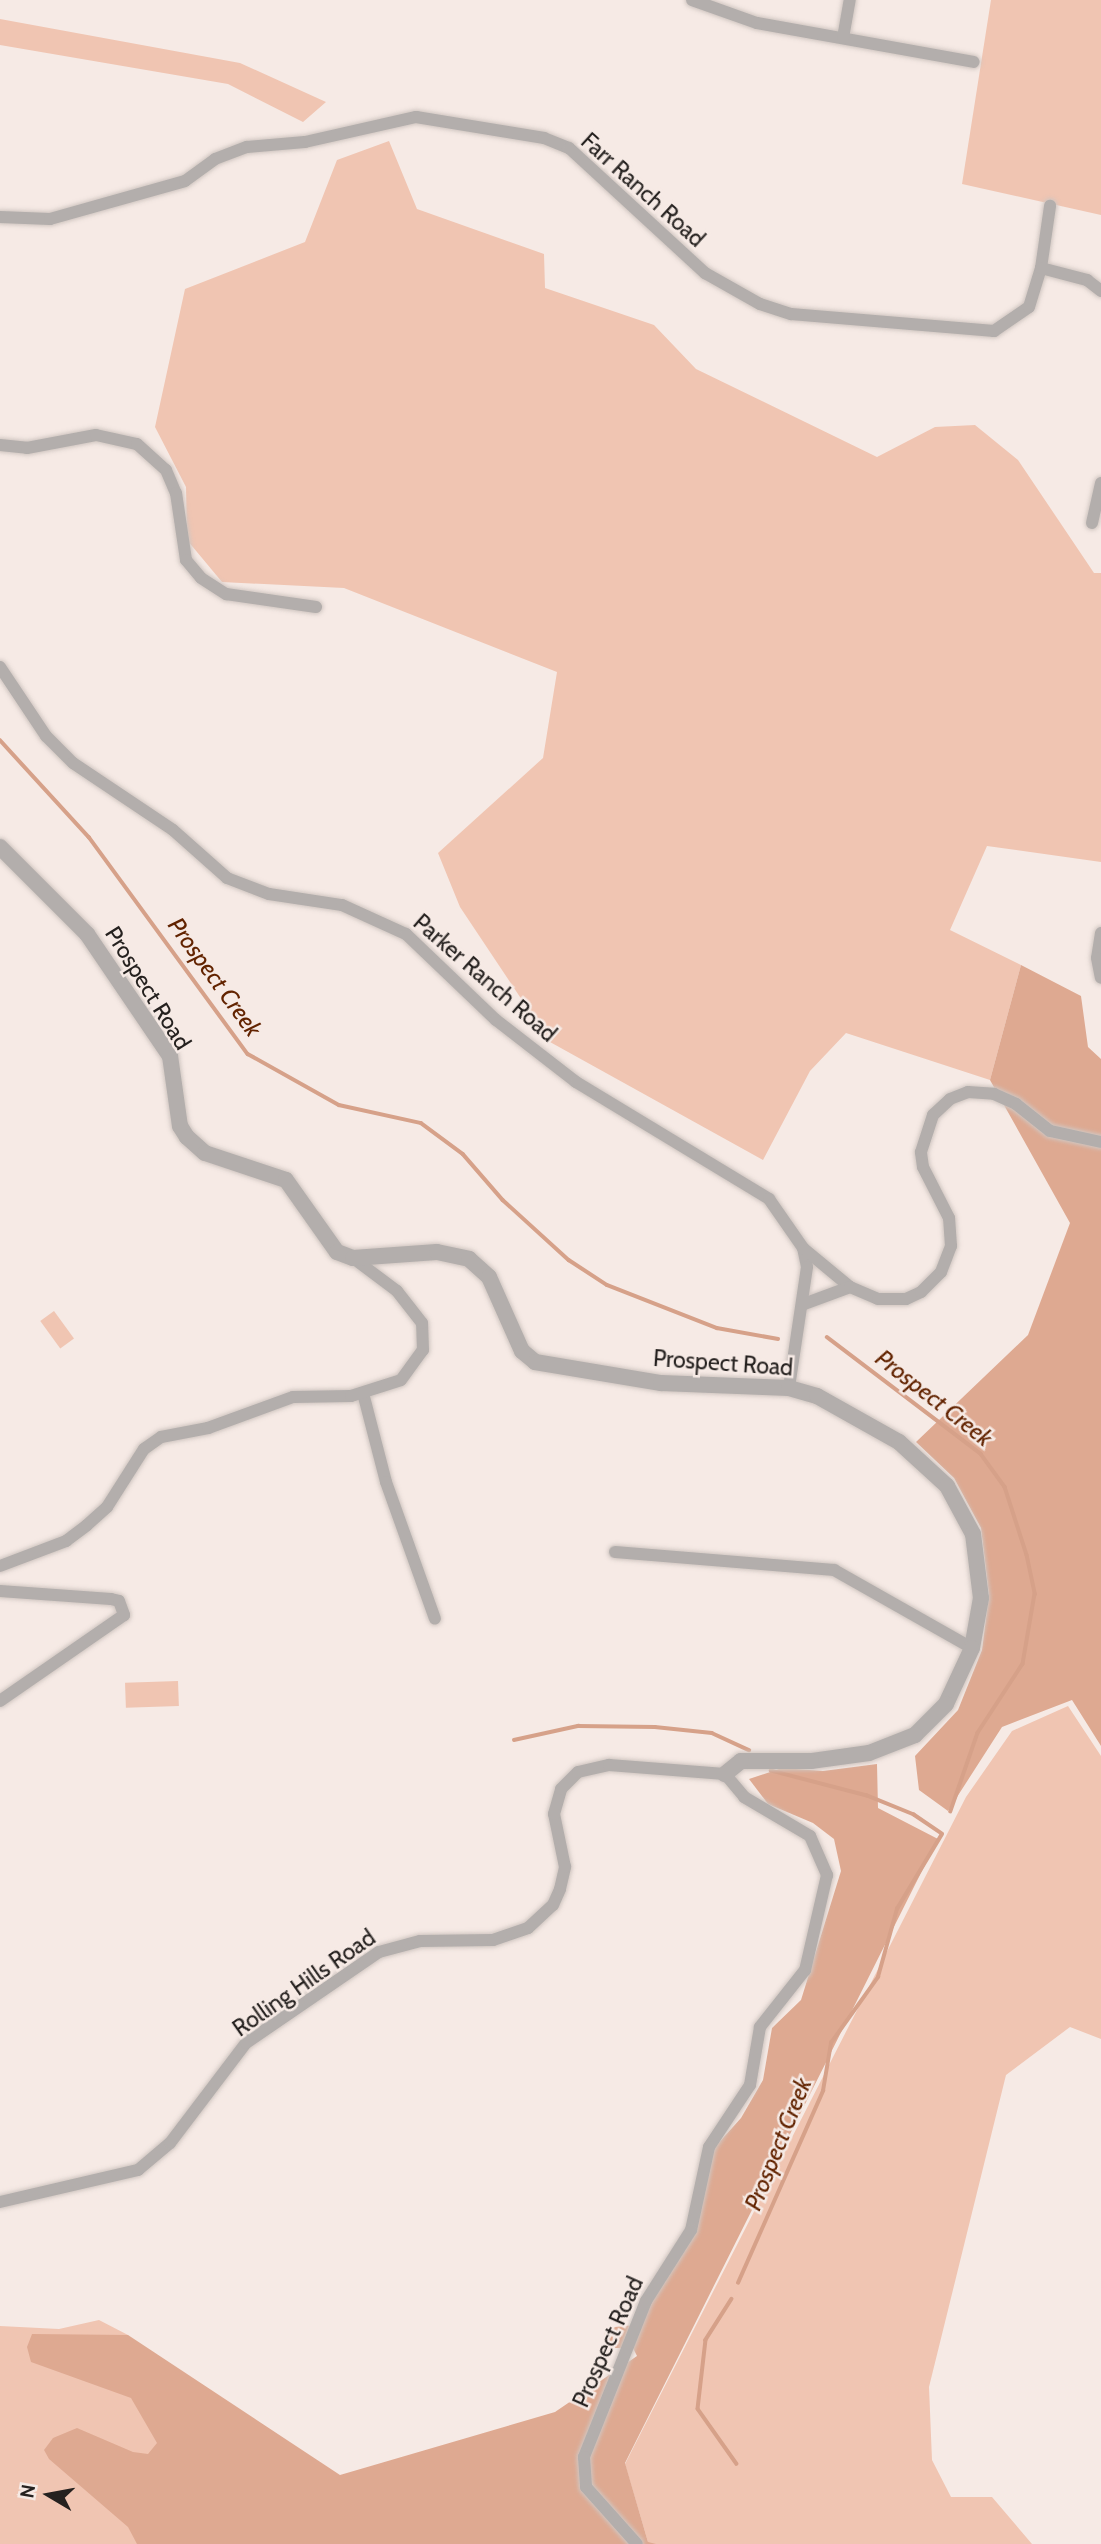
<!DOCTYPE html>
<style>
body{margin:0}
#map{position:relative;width:1101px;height:2544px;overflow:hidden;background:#f6eae5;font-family:Cabin,sans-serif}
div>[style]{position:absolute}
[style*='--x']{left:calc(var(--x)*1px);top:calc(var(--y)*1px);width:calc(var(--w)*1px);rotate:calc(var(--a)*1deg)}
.green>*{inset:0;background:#f0c5b2;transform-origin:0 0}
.forest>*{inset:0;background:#dea991}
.stream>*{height:3.5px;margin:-1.75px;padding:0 1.75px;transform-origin:1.75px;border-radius:1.75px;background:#d6a189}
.roads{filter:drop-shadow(0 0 2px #d0c6c1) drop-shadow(0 0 2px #d0c6c1)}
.minor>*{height:12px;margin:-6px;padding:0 6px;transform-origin:6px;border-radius:6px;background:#b3aeac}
.tertiary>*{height:16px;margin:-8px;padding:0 8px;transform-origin:8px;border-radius:8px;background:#b3aeac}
span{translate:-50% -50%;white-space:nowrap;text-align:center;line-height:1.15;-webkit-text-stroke:5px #f6eae5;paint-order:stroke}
.street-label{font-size:23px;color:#25211f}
.water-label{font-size:24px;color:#622300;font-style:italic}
.north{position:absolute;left:14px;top:2460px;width:70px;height:70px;-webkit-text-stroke:5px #f6eae5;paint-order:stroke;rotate:280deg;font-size:19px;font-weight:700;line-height:28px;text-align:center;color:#25211f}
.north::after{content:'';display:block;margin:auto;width:24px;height:32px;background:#25211f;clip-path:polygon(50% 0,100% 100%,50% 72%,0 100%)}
</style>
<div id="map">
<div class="green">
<div style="clip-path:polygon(991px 0,1101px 0,1101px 215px,962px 184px)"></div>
<div style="clip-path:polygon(0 19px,240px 63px,326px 102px,303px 122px,228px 84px,0 45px)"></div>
<div style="clip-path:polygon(389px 141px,417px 209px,544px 254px,545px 288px,654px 325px,696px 369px,877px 457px,935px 427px,975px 425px,1018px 460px,1094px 573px,1101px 573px,1101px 862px,987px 846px,950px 930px,1021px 965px,990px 1080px,846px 1033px,810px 1071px,763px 1160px,550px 1042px,460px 907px,438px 853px,543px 758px,557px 672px,344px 588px,222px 582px,187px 540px,186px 487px,155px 427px,185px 289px,305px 242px,337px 160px)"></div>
<div style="left:54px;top:1311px;width:34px;height:17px;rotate:54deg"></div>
<div style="left:178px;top:1681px;width:25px;height:53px;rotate:88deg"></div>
<div style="clip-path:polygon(1068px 1706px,1101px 1756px,1101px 2039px,1070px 2027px,1006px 2075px,929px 2387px,932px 2460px,951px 2497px,992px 2497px,1032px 2544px,545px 2544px,648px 2542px,625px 2464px,966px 1797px,1012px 1731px)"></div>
<div style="clip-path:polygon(99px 2320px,128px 2335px,259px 2544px,0 2544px,0 2326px,59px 2329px)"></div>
</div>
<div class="forest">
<div style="clip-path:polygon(1021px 965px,1081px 996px,1088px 1047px,1101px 1059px,1101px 1746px,1072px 1700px,1002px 1727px,948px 1811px,919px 1790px,915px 1756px,958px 1710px,982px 1650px,989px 1595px,981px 1528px,954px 1478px,916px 1442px,1028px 1335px,1070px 1223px,990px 1080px)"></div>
<div style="clip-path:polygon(877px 1764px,878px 1808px,938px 1839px,625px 2463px,648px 2542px,656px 2544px,137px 2544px,128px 2527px,49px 2459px,44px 2450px,53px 2438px,77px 2428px,133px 2452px,148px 2454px,157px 2443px,131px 2398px,31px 2362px,27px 2347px,32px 2334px,128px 2335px,340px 2475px,555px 2412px,637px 2356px,633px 2348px,604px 2348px,605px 2328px,635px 2325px,694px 2232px,714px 2148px,741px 2118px,763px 2080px,772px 2028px,801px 2000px,841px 1871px,834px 1839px,813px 1823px,768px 1804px,749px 1779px,782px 1768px,823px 1771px)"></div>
</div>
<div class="stream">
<div style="--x:0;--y:740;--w:132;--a:47.5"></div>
<div style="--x:89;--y:837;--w:269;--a:53.8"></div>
<div style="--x:248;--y:1054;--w:104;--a:29.3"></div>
<div style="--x:339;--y:1105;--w:84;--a:12.4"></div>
<div style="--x:421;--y:1123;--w:52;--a:36.4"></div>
<div style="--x:463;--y:1154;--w:61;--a:49"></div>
<div style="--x:503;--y:1200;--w:89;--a:42.3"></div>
<div style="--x:569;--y:1260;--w:45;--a:33.3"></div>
<div style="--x:607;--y:1285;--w:118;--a:21.4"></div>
<div style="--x:717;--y:1328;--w:62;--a:10.2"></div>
<div style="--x:827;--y:1337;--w:193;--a:37.2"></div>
<div style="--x:981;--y:1454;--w:41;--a:54"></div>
<div style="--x:1005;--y:1487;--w:71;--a:72.1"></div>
<div style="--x:1027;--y:1555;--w:40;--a:78"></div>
<div style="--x:1035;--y:1594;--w:71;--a:99.7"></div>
<div style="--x:1023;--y:1664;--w:82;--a:123.1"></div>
<div style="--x:978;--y:1733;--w:83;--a:109.1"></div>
<div style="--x:514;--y:1740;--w:66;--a:-12.3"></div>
<div style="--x:578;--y:1726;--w:77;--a:0.7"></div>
<div style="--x:655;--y:1727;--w:57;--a:6"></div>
<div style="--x:712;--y:1733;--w:41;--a:24.7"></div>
<div style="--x:738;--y:2283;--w:210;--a:-66.1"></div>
<div style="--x:823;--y:2091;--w:49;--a:-80.5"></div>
<div style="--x:831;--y:2043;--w:81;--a:-54.5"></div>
<div style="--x:878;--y:1977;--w:71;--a:-74.4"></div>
<div style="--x:897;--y:1909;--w:87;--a:-59"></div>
<div style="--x:942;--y:1834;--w:34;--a:-146"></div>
<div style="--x:914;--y:1815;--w:51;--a:-158"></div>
<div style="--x:867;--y:1796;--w:99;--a:-165.4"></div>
<div style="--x:732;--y:2299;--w:49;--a:122.4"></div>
<div style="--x:706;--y:2340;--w:69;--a:96.6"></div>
<div style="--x:698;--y:2409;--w:67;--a:54.7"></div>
</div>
<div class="roads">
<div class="minor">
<div style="--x:692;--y:0;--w:69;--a:19.5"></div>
<div style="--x:757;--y:23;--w:220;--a:10.2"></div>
<div style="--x:843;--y:38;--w:39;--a:-80"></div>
<div style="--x:0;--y:217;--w:50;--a:2.3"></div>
<div style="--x:50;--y:219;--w:140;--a:-15.7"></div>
<div style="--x:185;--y:181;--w:37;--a:-36"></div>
<div style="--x:215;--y:159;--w:34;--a:-21"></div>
<div style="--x:247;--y:147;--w:58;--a:-4.9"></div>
<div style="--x:305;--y:142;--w:114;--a:-12.7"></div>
<div style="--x:416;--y:117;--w:130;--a:9.3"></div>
<div style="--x:544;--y:138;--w:27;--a:22"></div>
<div style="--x:569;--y:148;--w:185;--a:42.6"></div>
<div style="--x:705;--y:273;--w:63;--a:29.4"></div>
<div style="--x:760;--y:304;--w:33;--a:18"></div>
<div style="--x:791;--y:314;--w:204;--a:4.8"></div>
<div style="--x:994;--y:331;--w:42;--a:-34.4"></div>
<div style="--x:1029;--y:307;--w:41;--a:-72.9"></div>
<div style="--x:1041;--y:268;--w:63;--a:-81.7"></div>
<div style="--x:1041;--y:268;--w:48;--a:14.6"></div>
<div style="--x:1087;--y:280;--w:18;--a:38"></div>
<div style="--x:0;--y:445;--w:27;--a:6"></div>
<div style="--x:27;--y:448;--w:70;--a:-10.7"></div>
<div style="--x:96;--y:435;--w:42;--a:12.4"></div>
<div style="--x:137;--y:444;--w:39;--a:42"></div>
<div style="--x:166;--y:470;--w:25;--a:67"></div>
<div style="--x:176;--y:493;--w:68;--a:81.5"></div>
<div style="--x:186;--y:560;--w:23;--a:50"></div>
<div style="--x:201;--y:578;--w:30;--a:33"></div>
<div style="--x:226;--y:594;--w:91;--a:8.2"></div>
<div style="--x:1092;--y:523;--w:41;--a:-77.3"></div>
<div style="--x:0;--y:667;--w:83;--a:56.3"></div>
<div style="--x:46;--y:736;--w:38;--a:45"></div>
<div style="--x:73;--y:763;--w:120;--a:33.8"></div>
<div style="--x:173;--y:830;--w:72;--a:41.6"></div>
<div style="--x:227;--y:878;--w:45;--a:20.9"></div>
<div style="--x:269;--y:894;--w:74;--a:8.6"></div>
<div style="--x:342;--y:905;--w:70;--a:24.4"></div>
<div style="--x:406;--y:934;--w:124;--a:43.7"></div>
<div style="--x:496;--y:1020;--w:101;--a:37.8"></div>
<div style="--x:576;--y:1082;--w:226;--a:31.2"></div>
<div style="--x:769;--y:1199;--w:60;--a:55.2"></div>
<div style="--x:803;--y:1248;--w:19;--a:78"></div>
<div style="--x:807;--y:1267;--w:122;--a:98.5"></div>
<div style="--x:1101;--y:933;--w:25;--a:99"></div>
<div style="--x:1097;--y:958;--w:20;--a:79"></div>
<div style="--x:803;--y:1248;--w:61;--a:39.7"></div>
<div style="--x:804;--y:1304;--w:49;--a:-20.3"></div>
<div style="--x:850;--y:1287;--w:30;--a:23"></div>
<div style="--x:878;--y:1299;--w:28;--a:0"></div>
<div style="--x:906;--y:1299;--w:17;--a:-25"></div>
<div style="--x:921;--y:1292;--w:28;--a:-45"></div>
<div style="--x:941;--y:1272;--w:28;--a:-69"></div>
<div style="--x:951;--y:1246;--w:28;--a:-94"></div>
<div style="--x:949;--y:1218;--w:57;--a:-117"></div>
<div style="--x:923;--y:1167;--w:15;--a:-98"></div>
<div style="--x:921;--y:1152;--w:39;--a:-72"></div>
<div style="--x:933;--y:1115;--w:23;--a:-43"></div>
<div style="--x:950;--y:1099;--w:19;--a:-21"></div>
<div style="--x:968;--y:1092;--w:26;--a:4"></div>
<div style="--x:994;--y:1094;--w:24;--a:24"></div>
<div style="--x:1016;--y:1104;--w:43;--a:38.5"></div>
<div style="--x:1050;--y:1131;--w:52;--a:12.2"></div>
<div style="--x:363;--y:1393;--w:92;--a:75.5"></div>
<div style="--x:386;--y:1482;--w:145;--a:70.3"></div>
<div style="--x:615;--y:1552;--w:220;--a:4.7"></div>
<div style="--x:834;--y:1570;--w:159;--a:29.5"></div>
<div style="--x:0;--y:1566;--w:71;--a:-20.7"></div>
<div style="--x:66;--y:1541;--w:26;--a:-37"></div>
<div style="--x:87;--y:1525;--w:27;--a:-42"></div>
<div style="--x:107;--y:1507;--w:69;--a:-57.5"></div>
<div style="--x:144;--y:1449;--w:21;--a:-35"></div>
<div style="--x:161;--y:1437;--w:48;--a:-10.8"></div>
<div style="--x:208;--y:1428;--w:90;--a:-20"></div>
<div style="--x:293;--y:1397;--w:58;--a:-1"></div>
<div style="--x:351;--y:1396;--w:52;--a:-17.7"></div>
<div style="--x:401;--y:1380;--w:37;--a:-54"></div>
<div style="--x:423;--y:1350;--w:27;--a:-92"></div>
<div style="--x:422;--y:1323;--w:41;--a:-128"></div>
<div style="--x:397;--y:1291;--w:55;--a:-143.1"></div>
<div style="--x:0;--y:1591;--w:111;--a:4.1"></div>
<div style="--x:111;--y:1599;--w:8;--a:14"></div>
<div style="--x:119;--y:1601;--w:15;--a:70"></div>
<div style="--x:124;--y:1615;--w:151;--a:145.3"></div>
<div style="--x:0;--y:2202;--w:142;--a:-13.1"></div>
<div style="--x:138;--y:2170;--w:42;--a:-40.2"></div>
<div style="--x:170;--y:2143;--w:126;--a:-52.8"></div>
<div style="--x:246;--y:2043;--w:161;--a:-34.4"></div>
<div style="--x:379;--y:1952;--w:42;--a:-15"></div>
<div style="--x:420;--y:1941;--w:73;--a:-0.8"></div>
<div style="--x:493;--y:1940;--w:37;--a:-19"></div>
<div style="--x:528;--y:1928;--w:34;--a:-43"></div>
<div style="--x:553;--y:1905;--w:17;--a:-66"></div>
<div style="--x:560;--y:1889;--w:23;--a:-77"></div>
<div style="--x:565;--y:1867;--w:54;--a:-101.7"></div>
<div style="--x:554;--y:1814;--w:26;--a:-74"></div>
<div style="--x:561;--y:1789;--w:24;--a:-45"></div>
<div style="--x:578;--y:1772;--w:32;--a:-13"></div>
<div style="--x:609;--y:1765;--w:116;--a:4.4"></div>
<div style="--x:725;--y:1774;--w:30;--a:50"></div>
<div style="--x:744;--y:1797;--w:77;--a:30.6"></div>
<div style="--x:810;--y:1836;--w:43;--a:66.4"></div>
<div style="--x:827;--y:1875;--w:98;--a:103"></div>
<div style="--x:805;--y:1970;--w:73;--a:128.3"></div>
<div style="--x:760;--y:2027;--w:59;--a:99.8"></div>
<div style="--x:750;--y:2085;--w:74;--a:123.5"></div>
<div style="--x:709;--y:2147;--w:85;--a:102.2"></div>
<div style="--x:691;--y:2230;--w:84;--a:122.4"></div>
<div style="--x:646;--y:2301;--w:168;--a:111.7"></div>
<div style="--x:584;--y:2457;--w:30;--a:86"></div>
<div style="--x:586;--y:2487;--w:76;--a:48.2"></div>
</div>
<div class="tertiary">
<div style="--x:0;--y:847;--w:123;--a:45"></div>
<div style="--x:87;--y:934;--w:148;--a:55.8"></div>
<div style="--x:170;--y:1056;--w:71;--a:81.9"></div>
<div style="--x:180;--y:1126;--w:13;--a:58"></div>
<div style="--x:187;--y:1137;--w:24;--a:42"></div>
<div style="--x:205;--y:1153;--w:85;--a:18.4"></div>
<div style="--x:286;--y:1180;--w:88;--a:54.7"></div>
<div style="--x:337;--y:1252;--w:17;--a:21"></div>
<div style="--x:353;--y:1258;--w:84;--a:-4.1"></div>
<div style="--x:437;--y:1252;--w:33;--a:12"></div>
<div style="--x:469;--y:1259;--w:27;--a:42"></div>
<div style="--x:489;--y:1277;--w:81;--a:66"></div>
<div style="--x:522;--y:1351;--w:17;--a:40"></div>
<div style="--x:535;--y:1362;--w:128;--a:9.5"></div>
<div style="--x:661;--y:1383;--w:128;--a:2.2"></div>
<div style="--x:789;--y:1388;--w:29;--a:16"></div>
<div style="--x:817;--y:1396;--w:94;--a:29.3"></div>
<div style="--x:899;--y:1442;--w:65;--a:42.5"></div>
<div style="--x:947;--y:1486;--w:55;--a:61.6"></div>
<div style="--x:973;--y:1534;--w:64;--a:82.9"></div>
<div style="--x:981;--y:1598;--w:51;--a:100.2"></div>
<div style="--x:972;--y:1648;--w:62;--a:114.9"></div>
<div style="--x:946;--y:1704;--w:44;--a:135"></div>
<div style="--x:915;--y:1735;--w:49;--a:158.6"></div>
<div style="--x:869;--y:1753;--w:59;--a:172.1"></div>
<div style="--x:811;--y:1761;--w:70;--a:180"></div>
<div style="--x:741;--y:1761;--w:21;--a:141"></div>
</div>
</div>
<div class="street-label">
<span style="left:643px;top:190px;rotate:42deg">Farr Ranch Road</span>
<span style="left:485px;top:978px;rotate:41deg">Parker Ranch Road</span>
<span style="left:148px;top:988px;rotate:58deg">Prospect Road</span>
<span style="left:723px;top:1363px;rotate:4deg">Prospect Road</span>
<span style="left:304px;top:1983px;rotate:-35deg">Rolling Hills Road</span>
<span style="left:608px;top:2342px;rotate:-66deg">Prospect Road</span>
</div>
<div class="water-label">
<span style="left:215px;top:977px;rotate:54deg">Prospect Creek</span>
<span style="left:934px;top:1398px;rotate:38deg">Prospect Creek</span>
<span style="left:778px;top:2144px;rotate:-68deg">Prospect Creek</span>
</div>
<div class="north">N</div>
</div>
